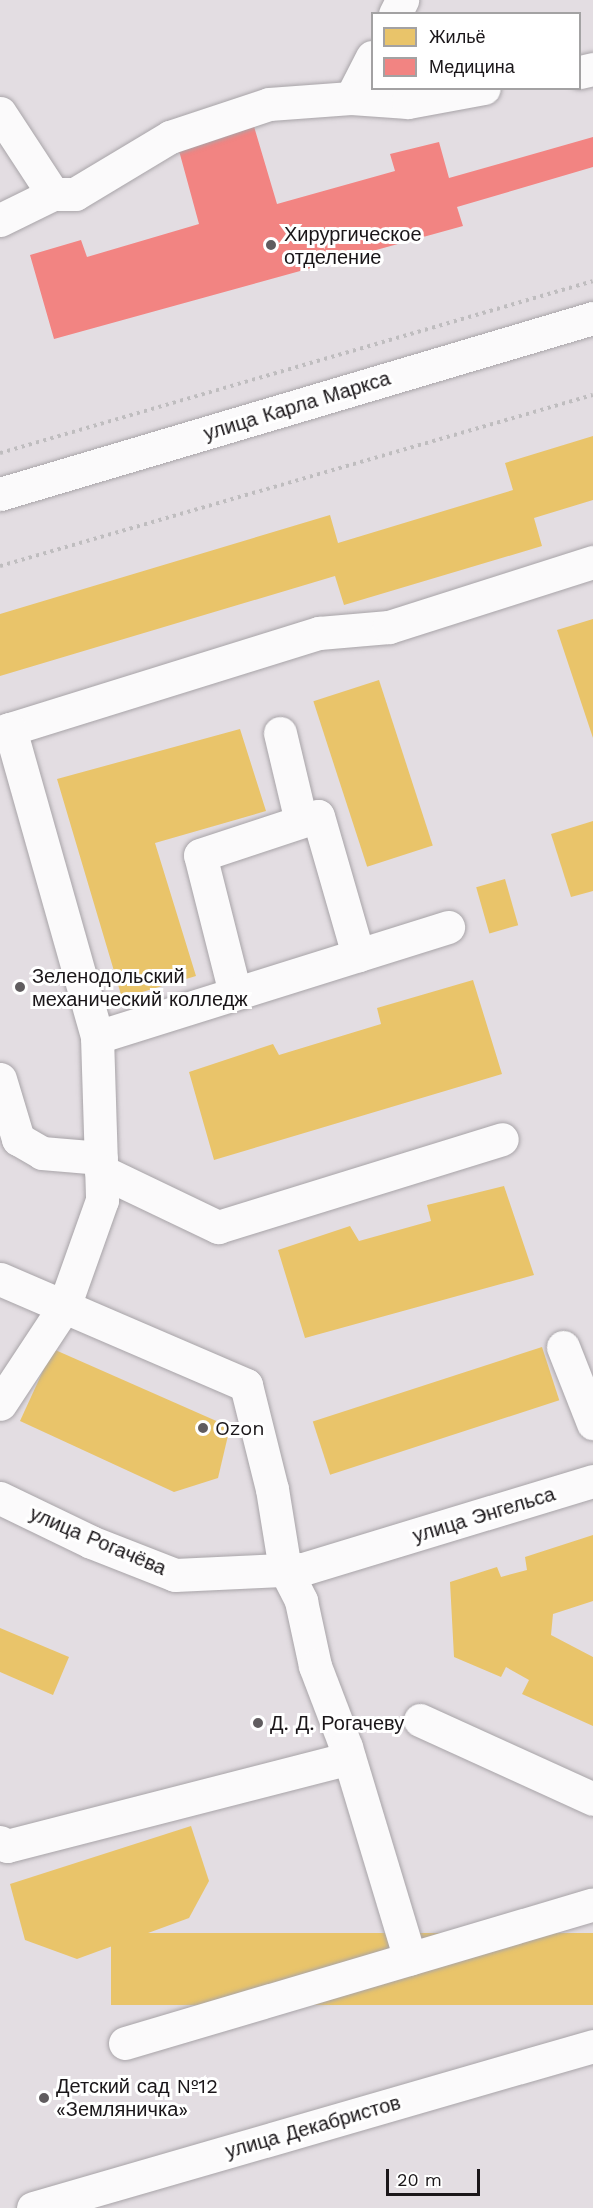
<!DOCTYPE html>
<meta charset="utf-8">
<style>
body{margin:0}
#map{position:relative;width:593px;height:2208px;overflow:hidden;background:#e3dde2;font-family:"Work Sans",sans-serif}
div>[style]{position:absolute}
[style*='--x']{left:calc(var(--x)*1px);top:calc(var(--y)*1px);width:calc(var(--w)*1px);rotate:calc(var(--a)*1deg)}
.homes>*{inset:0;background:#e9c46a;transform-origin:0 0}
.health>*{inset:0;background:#f28482}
.path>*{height:4px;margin-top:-2px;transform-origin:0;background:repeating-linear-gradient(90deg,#bfbdbf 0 3px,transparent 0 7.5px)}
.roads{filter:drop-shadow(0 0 2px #a8a4a8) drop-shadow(0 0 2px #a8a4a8)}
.minor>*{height:33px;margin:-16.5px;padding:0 16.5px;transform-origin:16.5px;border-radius:16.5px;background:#fbfafb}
.dots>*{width:16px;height:16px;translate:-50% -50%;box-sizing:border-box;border:3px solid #fff;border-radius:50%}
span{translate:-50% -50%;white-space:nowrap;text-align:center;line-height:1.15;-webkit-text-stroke:6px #fff;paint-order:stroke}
.poi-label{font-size:20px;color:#1a1619}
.left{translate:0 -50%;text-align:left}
.street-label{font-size:20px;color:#1a1619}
.legend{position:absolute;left:371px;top:12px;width:210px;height:78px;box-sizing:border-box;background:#fff;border:2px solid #a3a2a3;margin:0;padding:8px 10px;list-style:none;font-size:18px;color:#1a1619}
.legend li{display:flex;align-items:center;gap:12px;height:30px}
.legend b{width:30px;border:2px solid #a3a2a3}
.scale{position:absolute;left:386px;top:2169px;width:94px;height:27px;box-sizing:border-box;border:3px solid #1a1619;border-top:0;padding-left:8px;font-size:18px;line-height:21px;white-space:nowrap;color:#1a1619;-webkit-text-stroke:4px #fff;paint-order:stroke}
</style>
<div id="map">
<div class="homes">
<div style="clip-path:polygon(593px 436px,593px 500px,534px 518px,542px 546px,344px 605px,335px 576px,0 676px,0 614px,330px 515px,338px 543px,513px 490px,505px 463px)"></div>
<div style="clip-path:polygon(593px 619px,593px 738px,557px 630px)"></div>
<div style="left:379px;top:680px;width:174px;height:69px;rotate:72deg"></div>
<div style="clip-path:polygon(240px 729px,266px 811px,155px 843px,196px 976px,122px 998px,57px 779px)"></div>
<div style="clip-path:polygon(593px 821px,593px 891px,571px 897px,551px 834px)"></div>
<div style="left:505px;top:879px;width:48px;height:30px;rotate:74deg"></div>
<div style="clip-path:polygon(473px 980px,502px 1074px,214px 1160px,189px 1072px,273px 1044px,279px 1055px,381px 1024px,377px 1008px)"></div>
<div style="clip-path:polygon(504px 1186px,534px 1275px,305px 1338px,278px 1250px,350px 1226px,359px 1241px,431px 1221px,427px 1205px)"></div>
<div style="left:542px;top:1347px;width:56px;height:241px;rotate:72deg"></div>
<div style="clip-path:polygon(53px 1349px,230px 1427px,218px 1478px,174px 1492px,20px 1421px)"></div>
<div style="clip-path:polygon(593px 1535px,593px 1601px,553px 1614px,551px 1635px,593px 1657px,593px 1726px,522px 1694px,529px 1680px,506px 1667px,501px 1677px,454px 1657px,450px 1582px,497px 1567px,501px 1577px,527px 1570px,525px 1557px)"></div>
<div style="clip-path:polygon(0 1628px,69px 1657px,53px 1695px,0 1672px)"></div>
<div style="clip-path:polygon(191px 1826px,209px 1881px,189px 1918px,77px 1959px,25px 1940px,10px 1884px)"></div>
<div style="left:593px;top:1933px;width:72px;height:482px;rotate:90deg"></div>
</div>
<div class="health">
<div style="clip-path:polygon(253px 123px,277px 204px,395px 171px,390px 154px,439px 142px,449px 178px,593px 137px,593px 167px,457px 207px,463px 226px,54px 339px,30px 255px,81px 240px,87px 257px,199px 224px,178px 147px)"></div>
</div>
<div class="path">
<div style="--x:0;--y:453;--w:617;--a:-16.17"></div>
<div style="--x:0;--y:566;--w:617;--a:-16.09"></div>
</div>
<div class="roads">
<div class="minor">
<div style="--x:395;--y:14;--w:16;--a:-63"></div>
<div style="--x:580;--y:72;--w:13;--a:-13"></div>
<div style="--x:351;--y:98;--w:46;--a:-62.9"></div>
<div style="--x:0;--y:113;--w:97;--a:56.8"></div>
<div style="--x:53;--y:194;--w:22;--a:0"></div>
<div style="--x:75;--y:194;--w:111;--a:-31"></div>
<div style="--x:170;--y:137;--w:104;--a:-18.4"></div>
<div style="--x:269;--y:104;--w:82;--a:-4.2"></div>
<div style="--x:351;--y:98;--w:57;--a:4"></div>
<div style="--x:408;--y:102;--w:77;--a:-10.4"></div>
<div style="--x:0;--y:220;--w:59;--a:-26.1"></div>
<div style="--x:0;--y:494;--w:619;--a:-16.53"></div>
<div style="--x:10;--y:729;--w:324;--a:-17.3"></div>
<div style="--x:319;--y:633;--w:70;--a:-4.9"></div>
<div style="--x:389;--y:627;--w:214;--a:-17.7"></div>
<div style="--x:0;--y:732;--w:10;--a:-17"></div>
<div style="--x:10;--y:729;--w:320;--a:74.2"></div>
<div style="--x:97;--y:1037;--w:163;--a:88.2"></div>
<div style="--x:102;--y:1200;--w:114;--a:109.6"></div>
<div style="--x:64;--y:1307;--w:116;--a:123.4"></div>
<div style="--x:280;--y:733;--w:90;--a:76.6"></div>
<div style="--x:235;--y:993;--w:142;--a:-104.2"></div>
<div style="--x:200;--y:855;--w:124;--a:-18.3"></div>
<div style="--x:318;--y:816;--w:145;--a:73.9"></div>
<div style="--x:97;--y:1037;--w:368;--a:-17.4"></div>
<div style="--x:0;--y:1079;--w:63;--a:73.3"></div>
<div style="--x:18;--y:1139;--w:28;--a:30"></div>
<div style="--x:42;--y:1153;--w:59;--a:4.8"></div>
<div style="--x:101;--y:1171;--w:130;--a:25.6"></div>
<div style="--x:218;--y:1227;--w:297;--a:-17.2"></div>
<div style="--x:0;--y:1279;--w:268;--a:23.3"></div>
<div style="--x:246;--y:1385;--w:107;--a:76"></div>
<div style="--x:272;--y:1489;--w:81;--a:80.8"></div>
<div style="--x:285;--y:1569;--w:36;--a:63"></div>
<div style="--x:301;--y:1601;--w:66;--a:77.8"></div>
<div style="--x:315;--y:1666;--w:87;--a:69.1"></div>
<div style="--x:346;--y:1747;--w:221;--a:73.2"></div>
<div style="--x:563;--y:1347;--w:82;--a:68.5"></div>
<div style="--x:0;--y:1498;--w:101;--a:25.8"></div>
<div style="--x:91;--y:1542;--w:90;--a:21.4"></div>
<div style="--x:175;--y:1575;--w:128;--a:-2.7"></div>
<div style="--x:303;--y:1569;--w:303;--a:-16.9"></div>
<div style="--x:420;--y:1720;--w:190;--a:24.5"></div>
<div style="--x:0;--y:1842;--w:8;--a:30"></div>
<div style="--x:7;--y:1846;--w:353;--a:-14.4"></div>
<div style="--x:125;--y:2043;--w:488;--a:-16.5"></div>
<div style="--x:33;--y:2208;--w:583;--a:-16.13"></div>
</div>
</div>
<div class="dots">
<div style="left:271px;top:245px;background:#605c5f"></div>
<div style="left:20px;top:987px;background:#605c5f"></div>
<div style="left:203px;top:1428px;background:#605c5f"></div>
<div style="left:258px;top:1723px;background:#605c5f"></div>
<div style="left:44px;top:2098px;background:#605c5f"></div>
</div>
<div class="poi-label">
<span class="left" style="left:284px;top:246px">Хирургическое<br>отделение</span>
<span class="left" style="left:32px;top:988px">Зеленодольский<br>механический колледж</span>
<span class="left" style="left:215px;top:1428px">Ozon</span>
<span class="left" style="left:270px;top:1723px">Д. Д. Рогачеву</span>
<span class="left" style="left:56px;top:2098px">Детский сад №12<br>«Земляничка»</span>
</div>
<div class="street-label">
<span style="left:297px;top:406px;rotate:-17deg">улица Карла Маркса</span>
<span style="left:484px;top:1515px;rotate:-17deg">улица Энгельса</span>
<span style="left:98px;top:1541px;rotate:23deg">улица Рогачёва</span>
<span style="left:313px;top:2127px;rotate:-16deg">улица Декабристов</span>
</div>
<ul class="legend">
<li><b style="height:16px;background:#e9c46a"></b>Жильё</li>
<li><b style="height:16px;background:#f28482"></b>Медицина</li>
</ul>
<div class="scale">20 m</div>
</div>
